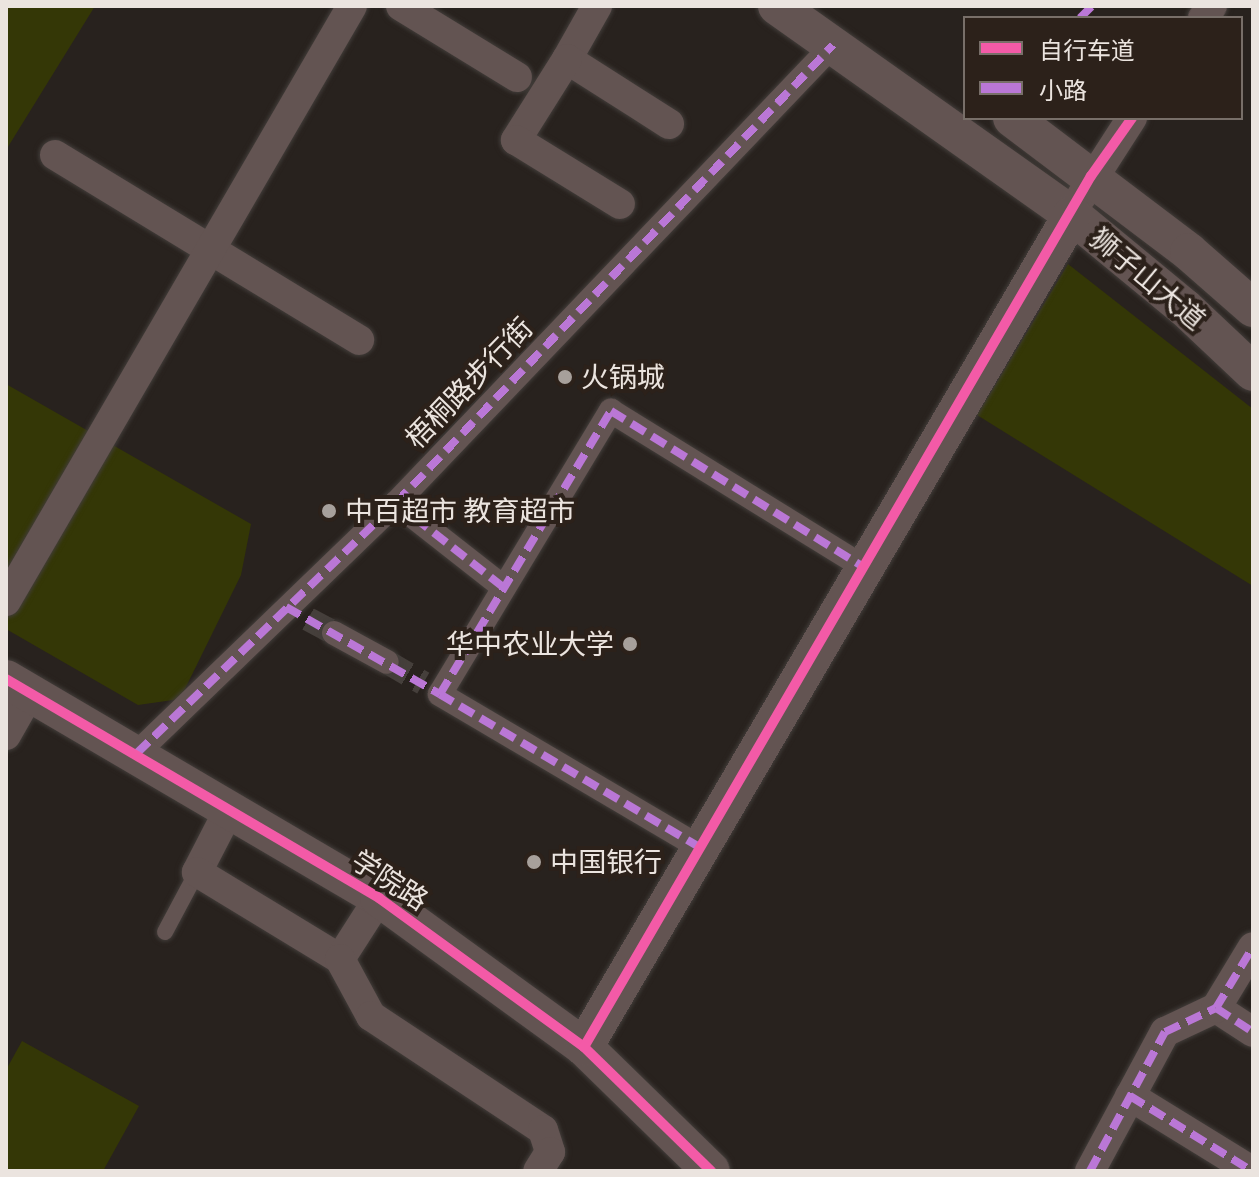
<!DOCTYPE html>
<meta charset="utf-8">
<style>
body{margin:0}
#map{position:relative;width:1259px;height:1177px;overflow:hidden;background:#28221e;font-family:Cabin,"Noto Sans SC",sans-serif}
div>[style]{position:absolute}
[style*='--x']{left:calc(var(--x)*1px);top:calc(var(--y)*1px);width:calc(var(--w)*1px);rotate:calc(var(--a)*1deg)}
.green>*{inset:0;background:#343706}
.pedestrian-tunnel>*{height:24px;margin-top:-12px;transform-origin:0;background:repeating-linear-gradient(90deg,#453f3b 0 24px,transparent 0 36px)}
.roads{filter:drop-shadow(0 0 2px #423d3a) drop-shadow(0 0 2px #423d3a)}
.service>*{height:16px;margin:-8px;padding:0 8px;transform-origin:8px;border-radius:8px;background:#635452}
.pedestrian>*{height:24px;margin:-12px;padding:0 12px;transform-origin:12px;border-radius:12px;background:#635452}
.minor>*{height:30px;margin:-15px;padding:0 15px;transform-origin:15px;border-radius:15px;background:#635452}
.tertiary>*{height:38px;margin:-19px;padding:0 19px;transform-origin:19px;border-radius:19px;background:#635452}
.quiet>*{height:8px;margin-top:-4px;transform-origin:0;background:repeating-linear-gradient(90deg,#ba77d6 0 16px,transparent 0 24px)}
.cycleway>*{height:10px;margin:-5px;padding:0 5px;transform-origin:5px;border-radius:5px;background:#f35aa7}
.dots>*{width:22px;height:22px;translate:-50% -50%;box-sizing:border-box;border:4px solid #2c211a;border-radius:50%}
span{translate:-50% -50%;white-space:nowrap;text-align:center;line-height:1.15;-webkit-text-stroke:8px #2c211a;paint-order:stroke}
.street-label{font-size:28px;color:#ebe4df}
.poi-label{font-size:28px;color:#ebe4df}
.left{translate:0 -50%;text-align:left}
.right{translate:-100% -50%;text-align:right}
.frame{position:absolute;inset:0;border:8px solid #ebe4df;pointer-events:none}
.legend{position:absolute;left:963px;top:16px;width:280px;height:104px;box-sizing:border-box;background:#2c211a;border:2px solid #786f69;margin:0;padding:10px 14px;list-style:none;font-size:24px;color:#ebe4df}
.legend li{display:flex;align-items:center;gap:16px;height:40px}
.legend b{width:40px;border:2px solid #786f69}
</style>
<div id="map">
<div class="green">
<div style="clip-path:polygon(6px 6px,95px 6px,6px 150px)"></div>
<div style="clip-path:polygon(1068px 264px,1253px 409px,1253px 586px,977px 415px)"></div>
<div style="clip-path:polygon(6px 384px,251px 524px,241px 575px,180px 699px,138px 705px,6px 629px)"></div>
<div style="clip-path:polygon(22px 1041px,139px 1106px,103px 1171px,6px 1171px,6px 1070px)"></div>
</div>
<div class="pedestrian-tunnel">
<div style="--x:308;--y:619;--w:30;--a:28"></div>
<div style="--x:387;--y:662;--w:42;--a:30.3"></div>
</div>
<div class="roads">
<div class="service">
<div style="--x:165;--y:932;--w:68;--a:-61.9"></div>
</div>
<div class="pedestrian">
<div style="--x:396;--y:503;--w:135;--a:38.1"></div>
<div style="--x:334;--y:633;--w:60;--a:28.7"></div>
<div style="--x:137;--y:753;--w:360;--a:-44"></div>
<div style="--x:396;--y:503;--w:633;--a:-46.34"></div>
<div style="--x:701;--y:848;--w:303;--a:-149.5"></div>
<div style="--x:440;--y:694;--w:331;--a:-58.9"></div>
<div style="--x:611;--y:411;--w:297;--a:31.7"></div>
</div>
<div class="minor">
<div style="--x:401;--y:6;--w:136;--a:31.5"></div>
<div style="--x:597;--y:6;--w:61;--a:119.5"></div>
<div style="--x:567;--y:59;--w:121;--a:32.5"></div>
<div style="--x:1203;--y:18;--w:15;--a:-53"></div>
<div style="--x:567;--y:59;--w:96;--a:122.2"></div>
<div style="--x:516;--y:140;--w:122;--a:31.6"></div>
<div style="--x:55;--y:155;--w:356;--a:31.3"></div>
<div style="--x:1081;--y:197;--w:94;--a:-57.2"></div>
<div style="--x:6;--y:601;--w:688;--a:-59.82"></div>
<div style="--x:6;--y:735;--w:48;--a:-60.3"></div>
<div style="--x:228;--y:812;--w:68;--a:117.3"></div>
<div style="--x:197;--y:872;--w:167;--a:31.3"></div>
<div style="--x:340;--y:959;--w:72;--a:-57.4"></div>
<div style="--x:340;--y:959;--w:65;--a:61.5"></div>
<div style="--x:371;--y:1016;--w:206;--a:33.5"></div>
<div style="--x:543;--y:1130;--w:23;--a:72"></div>
<div style="--x:550;--y:1152;--w:22;--a:122"></div>
<div style="--x:1216;--y:1008;--w:44;--a:33"></div>
<div style="--x:1130;--y:1096;--w:143;--a:31.6"></div>
<div style="--x:1090;--y:1171;--w:158;--a:-61.7"></div>
<div style="--x:1165;--y:1032;--w:56;--a:-25.2"></div>
<div style="--x:1216;--y:1008;--w:71;--a:-58.8"></div>
</div>
<div class="tertiary">
<div style="--x:777;--y:6;--w:362;--a:35.3"></div>
<div style="--x:1072;--y:215;--w:146;--a:39.5"></div>
<div style="--x:1185;--y:308;--w:93;--a:43.3"></div>
<div style="--x:1012;--y:118;--w:222;--a:37.1"></div>
<div style="--x:1189;--y:252;--w:85;--a:41.2"></div>
<div style="--x:6;--y:679;--w:433;--a:30.4"></div>
<div style="--x:379;--y:898;--w:253;--a:36"></div>
<div style="--x:584;--y:1047;--w:177;--a:44.3"></div>
<div style="--x:584;--y:1047;--w:965;--a:-59.61"></div>
</div>
</div>
<div class="quiet">
<div style="--x:1080;--y:18;--w:17;--a:-45"></div>
<div style="--x:396;--y:503;--w:135;--a:38.1"></div>
<div style="--x:286;--y:607;--w:177;--a:29.5"></div>
<div style="--x:137;--y:753;--w:360;--a:-44"></div>
<div style="--x:396;--y:503;--w:633;--a:-46.34"></div>
<div style="--x:701;--y:848;--w:303;--a:-149.5"></div>
<div style="--x:440;--y:694;--w:331;--a:-58.9"></div>
<div style="--x:611;--y:411;--w:297;--a:31.7"></div>
<div style="--x:1216;--y:1008;--w:44;--a:33"></div>
<div style="--x:1130;--y:1096;--w:143;--a:31.6"></div>
<div style="--x:1090;--y:1171;--w:158;--a:-61.7"></div>
<div style="--x:1165;--y:1032;--w:56;--a:-25.2"></div>
<div style="--x:1216;--y:1008;--w:71;--a:-58.8"></div>
</div>
<div class="cycleway">
<div style="--x:6;--y:679;--w:433;--a:30.4"></div>
<div style="--x:379;--y:898;--w:253;--a:36"></div>
<div style="--x:584;--y:1047;--w:177;--a:44.3"></div>
<div style="--x:584;--y:1047;--w:1008;--a:-59.8"></div>
<div style="--x:1091;--y:176;--w:71;--a:-54.7"></div>
</div>
<div class="dots">
<div style="left:565px;top:377px;background:#a7a09b"></div>
<div style="left:329px;top:511px;background:#a7a09b"></div>
<div style="left:630px;top:644px;background:#a7a09b"></div>
<div style="left:534px;top:862px;background:#a7a09b"></div>
</div>
<div class="street-label">
<span style="left:1148px;top:279px;rotate:40deg">狮子山大道</span>
<span style="left:469px;top:383px;rotate:-46deg">梧桐路步行街</span>
<span style="left:390px;top:880px;rotate:33deg">学院路</span>
</div>
<div class="poi-label">
<span class="left" style="left:581px;top:377px">火锅城</span>
<span class="left" style="left:345px;top:511px">中百超市 教育超市</span>
<span class="right" style="left:614px;top:644px">华中农业大学</span>
<span class="left" style="left:550px;top:862px">中国银行</span>
</div>
<div class="frame"></div>
<ul class="legend">
<li><b style="height:10px;background:#f35aa7"></b>自行车道</li>
<li><b style="height:10px;background:#ba77d6"></b>小路</li>
</ul>
</div>
